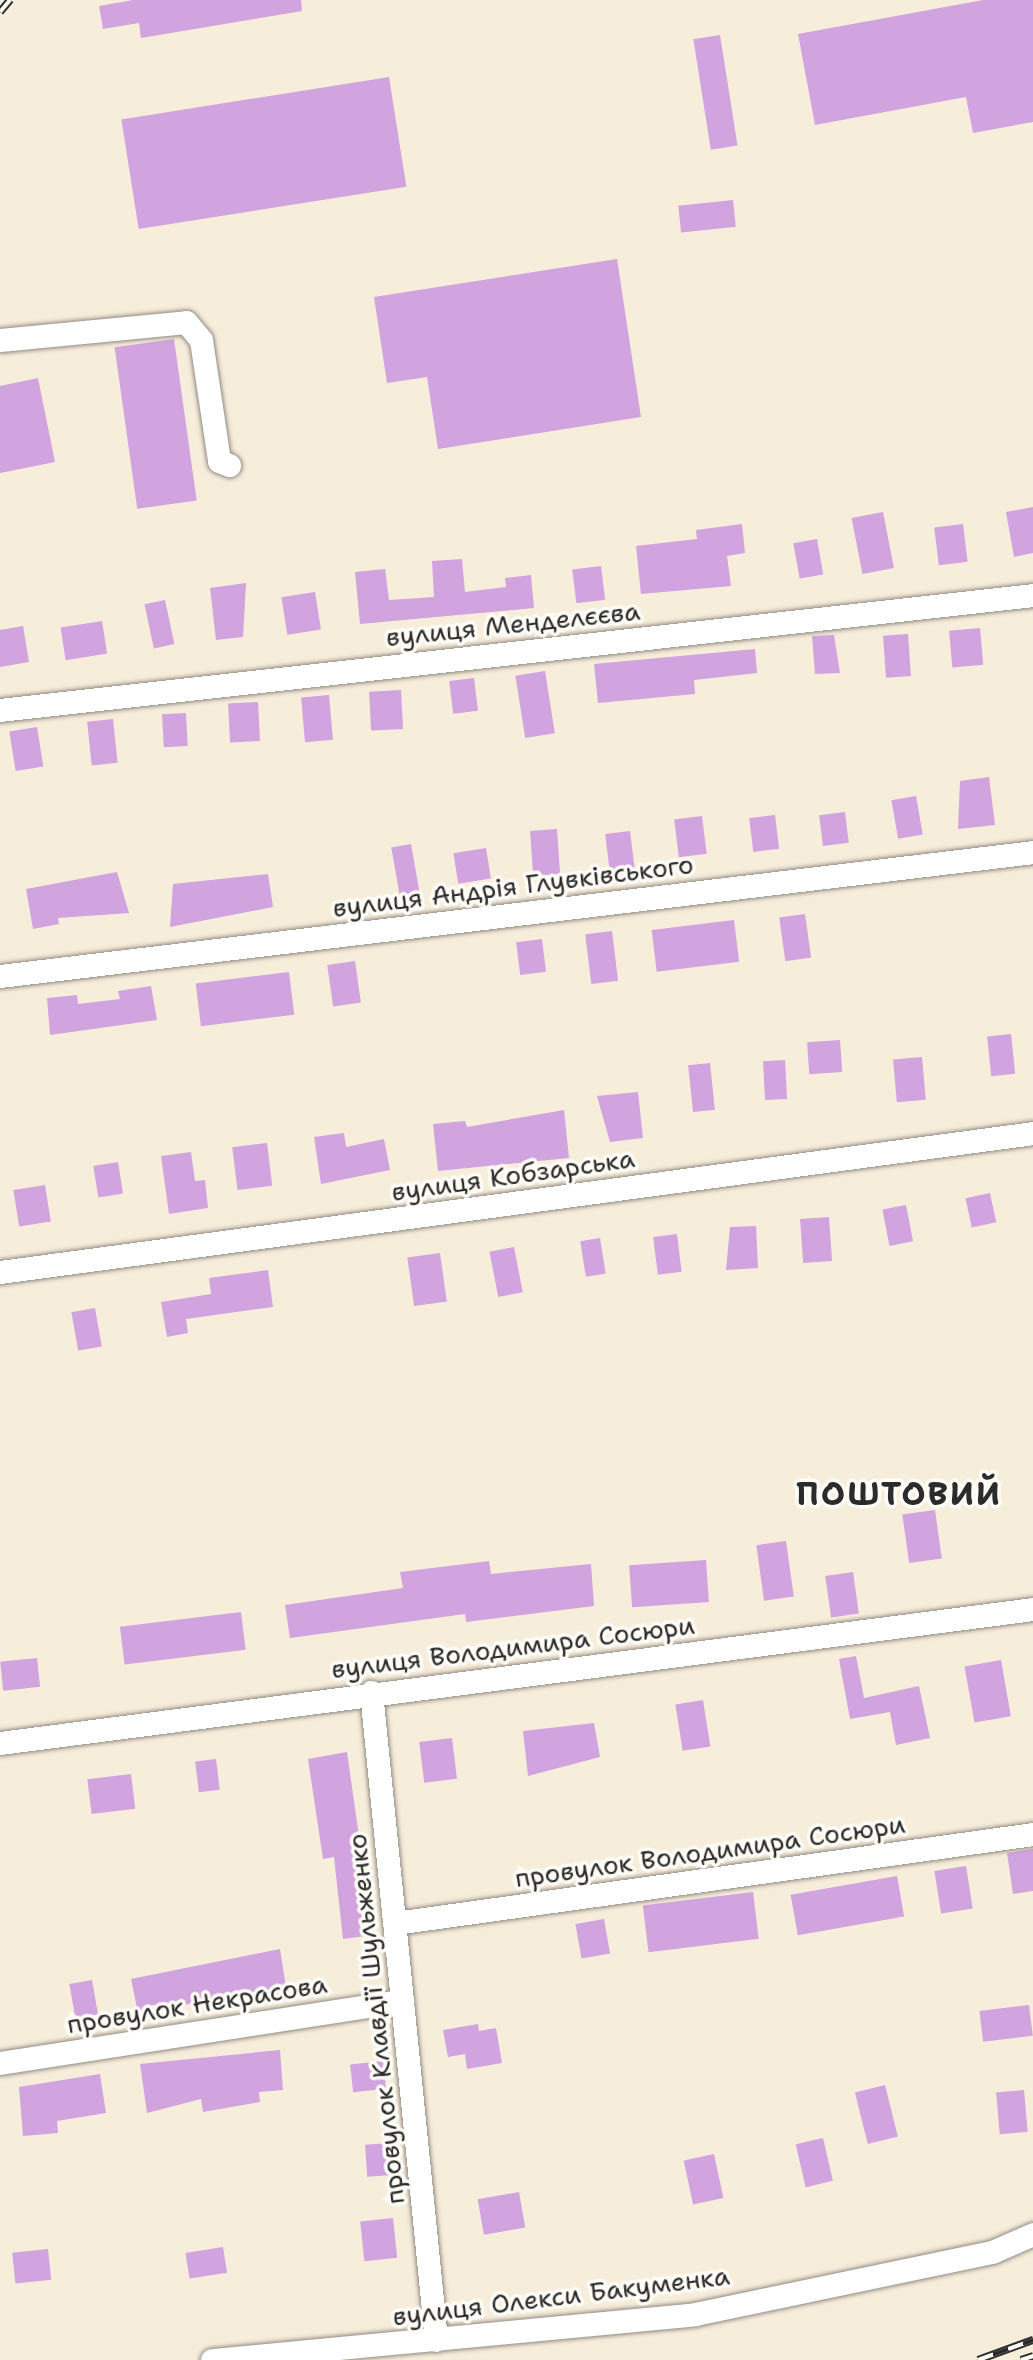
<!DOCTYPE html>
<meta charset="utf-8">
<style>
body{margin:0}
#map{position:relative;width:1033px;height:2360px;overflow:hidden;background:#f7eddb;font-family:"Shantell Sans",sans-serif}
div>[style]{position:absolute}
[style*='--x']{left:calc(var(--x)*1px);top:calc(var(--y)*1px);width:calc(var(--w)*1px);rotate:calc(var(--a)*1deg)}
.building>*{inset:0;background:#d1a3df;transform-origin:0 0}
.roads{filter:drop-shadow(0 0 2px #918c83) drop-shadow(0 0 2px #918c83)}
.minor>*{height:23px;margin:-11.5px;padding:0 11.5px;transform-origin:11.5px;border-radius:11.5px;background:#fff}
.rail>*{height:8px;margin-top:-4px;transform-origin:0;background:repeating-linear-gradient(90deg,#fdfcf7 0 16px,#2b2b2b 0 32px);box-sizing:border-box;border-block:2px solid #2b2b2b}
span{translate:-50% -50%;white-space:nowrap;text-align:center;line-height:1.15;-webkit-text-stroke:7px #fdfcf7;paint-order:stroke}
.street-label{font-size:26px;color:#2b2b2b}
.district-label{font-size:33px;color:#2b2b2b;font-weight:700;letter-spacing:2px}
</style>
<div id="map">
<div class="building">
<div style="clip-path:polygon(133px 0,301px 0,302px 11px,141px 38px,139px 23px,103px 29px,99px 6px)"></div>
<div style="clip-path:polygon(983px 0,1033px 0,1033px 122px,973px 133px,966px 97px,815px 125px,798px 34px)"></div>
<div style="left:720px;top:35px;width:112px;height:27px;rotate:81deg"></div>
<div style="left:389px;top:77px;width:111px;height:271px;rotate:81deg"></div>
<div style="left:733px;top:200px;width:27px;height:55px;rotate:84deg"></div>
<div style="clip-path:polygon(617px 259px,641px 417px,438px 449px,427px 377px,387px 383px,374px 297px)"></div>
<div style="left:174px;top:339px;width:163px;height:60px;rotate:82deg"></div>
<div style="clip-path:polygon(38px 378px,55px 462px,0 473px,0 386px)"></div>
<div style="clip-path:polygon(1033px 507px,1033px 553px,1014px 557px,1006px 512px)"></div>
<div style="left:883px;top:512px;width:57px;height:32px;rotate:79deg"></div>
<div style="clip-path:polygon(742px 524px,745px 553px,727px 556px,731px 586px,641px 594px,636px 546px,697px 539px,696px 530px)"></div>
<div style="left:963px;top:524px;width:38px;height:29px;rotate:83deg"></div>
<div style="left:817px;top:539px;width:36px;height:24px;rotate:80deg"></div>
<div style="clip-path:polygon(462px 559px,465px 592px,506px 587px,505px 578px,531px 575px,534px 608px,360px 624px,355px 572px,385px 569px,389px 600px,434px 597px,432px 561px)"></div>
<div style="left:601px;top:566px;width:34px;height:29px;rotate:83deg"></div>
<div style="clip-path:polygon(246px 583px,243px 637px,216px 640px,210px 588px)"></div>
<div style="left:315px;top:592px;width:38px;height:34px;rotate:81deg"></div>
<div style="left:165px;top:600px;width:45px;height:21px;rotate:78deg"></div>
<div style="left:102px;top:621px;width:33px;height:42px;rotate:81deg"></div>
<div style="clip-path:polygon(23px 626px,29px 662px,0 667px,0 630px)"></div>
<div style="left:980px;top:628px;width:37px;height:31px;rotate:85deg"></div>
<div style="left:908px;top:634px;width:42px;height:25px;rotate:86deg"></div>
<div style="clip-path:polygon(834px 635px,840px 673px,815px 674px,812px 636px)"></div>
<div style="clip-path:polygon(755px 649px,757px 673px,694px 680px,695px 694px,598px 703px,594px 664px)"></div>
<div style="left:545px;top:671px;width:63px;height:30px;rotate:81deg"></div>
<div style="left:474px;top:678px;width:33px;height:25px;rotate:83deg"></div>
<div style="left:401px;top:690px;width:39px;height:32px;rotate:87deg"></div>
<div style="left:329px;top:695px;width:45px;height:28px;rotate:85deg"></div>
<div style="left:258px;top:702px;width:39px;height:30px;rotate:87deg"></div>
<div style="left:186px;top:713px;width:33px;height:24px;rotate:87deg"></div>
<div style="left:113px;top:719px;width:44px;height:26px;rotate:84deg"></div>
<div style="left:37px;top:727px;width:40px;height:28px;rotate:81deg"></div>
<div style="clip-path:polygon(989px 777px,995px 825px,958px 829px,960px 781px)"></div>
<div style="left:916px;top:796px;width:39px;height:25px;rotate:80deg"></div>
<div style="left:845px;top:812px;width:31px;height:26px;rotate:83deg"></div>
<div style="left:775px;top:815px;width:34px;height:26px;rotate:83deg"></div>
<div style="left:702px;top:816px;width:38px;height:28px;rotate:83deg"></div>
<div style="left:557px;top:829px;width:45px;height:27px;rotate:86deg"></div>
<div style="left:630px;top:831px;width:38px;height:25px;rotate:83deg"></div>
<div style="left:411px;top:844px;width:54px;height:20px;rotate:80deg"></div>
<div style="left:486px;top:848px;width:31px;height:33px;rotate:81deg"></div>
<div style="clip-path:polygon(117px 872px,129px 913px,58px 918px,59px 924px,33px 929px,26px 889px)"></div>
<div style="clip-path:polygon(268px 874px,273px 907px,170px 927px,173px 884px)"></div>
<div style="left:805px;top:914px;width:44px;height:26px;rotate:82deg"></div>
<div style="left:734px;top:920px;width:42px;height:83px;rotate:83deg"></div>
<div style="left:612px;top:931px;width:50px;height:27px;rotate:83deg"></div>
<div style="left:542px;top:939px;width:33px;height:26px;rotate:83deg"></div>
<div style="left:355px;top:961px;width:42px;height:28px;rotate:82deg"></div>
<div style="left:289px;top:972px;width:43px;height:94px;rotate:83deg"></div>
<div style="clip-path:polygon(151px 986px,157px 1020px,50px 1035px,47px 998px,77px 995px,78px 1004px,120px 999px,118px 991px)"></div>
<div style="left:1011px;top:1034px;width:40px;height:24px;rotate:84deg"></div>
<div style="left:840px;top:1040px;width:32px;height:33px;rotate:86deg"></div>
<div style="left:922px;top:1057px;width:43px;height:29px;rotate:85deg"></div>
<div style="left:785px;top:1060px;width:39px;height:22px;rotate:87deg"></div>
<div style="left:710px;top:1063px;width:47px;height:22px;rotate:84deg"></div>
<div style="clip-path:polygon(638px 1092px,643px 1138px,610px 1142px,597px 1096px)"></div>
<div style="clip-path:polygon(564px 1110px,569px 1158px,438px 1171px,433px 1124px,465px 1121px,467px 1127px)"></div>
<div style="clip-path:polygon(344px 1133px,346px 1147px,384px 1139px,390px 1170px,321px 1184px,314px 1137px)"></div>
<div style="left:267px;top:1143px;width:43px;height:35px;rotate:83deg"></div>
<div style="clip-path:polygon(191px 1152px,195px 1181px,205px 1180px,208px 1208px,169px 1214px,161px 1156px)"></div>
<div style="left:118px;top:1162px;width:32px;height:25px;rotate:81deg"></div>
<div style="left:45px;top:1185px;width:37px;height:32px;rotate:81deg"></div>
<div style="left:990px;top:1193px;width:30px;height:25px;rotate:78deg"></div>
<div style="left:906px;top:1205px;width:37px;height:24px;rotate:79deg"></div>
<div style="left:829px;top:1217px;width:44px;height:29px;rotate:86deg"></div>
<div style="clip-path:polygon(756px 1226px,758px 1268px,726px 1270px,730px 1227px)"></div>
<div style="left:677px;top:1234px;width:38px;height:24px;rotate:83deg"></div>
<div style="left:600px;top:1238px;width:36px;height:20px;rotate:81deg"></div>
<div style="left:514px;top:1247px;width:46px;height:25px;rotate:79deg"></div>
<div style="left:440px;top:1253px;width:49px;height:33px;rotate:82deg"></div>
<div style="clip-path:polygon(268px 1270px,273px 1307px,186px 1319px,188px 1333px,167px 1337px,161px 1302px,211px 1294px,209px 1278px)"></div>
<div style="left:95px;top:1308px;width:39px;height:24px;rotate:80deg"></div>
<div style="left:935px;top:1510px;width:49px;height:33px;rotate:82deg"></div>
<div style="left:786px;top:1541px;width:56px;height:30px;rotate:82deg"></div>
<div style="left:706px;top:1560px;width:42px;height:77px;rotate:86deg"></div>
<div style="clip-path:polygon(489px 1561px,491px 1574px,591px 1564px,594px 1606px,466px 1622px,465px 1614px,290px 1638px,285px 1605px,403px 1588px,400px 1572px)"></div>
<div style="left:853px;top:1572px;width:42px;height:28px;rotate:82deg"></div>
<div style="left:241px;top:1612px;width:38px;height:122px;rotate:83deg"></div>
<div style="clip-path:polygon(856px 1656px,864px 1698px,919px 1686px,930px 1738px,896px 1745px,890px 1712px,850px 1719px,839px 1659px)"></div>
<div style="left:37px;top:1658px;width:29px;height:37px;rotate:84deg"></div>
<div style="left:1001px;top:1660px;width:57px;height:37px;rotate:80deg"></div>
<div style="left:703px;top:1700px;width:47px;height:28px;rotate:81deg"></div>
<div style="clip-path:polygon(594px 1723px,600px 1757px,528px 1776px,523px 1731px)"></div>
<div style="left:452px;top:1738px;width:41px;height:33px;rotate:83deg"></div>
<div style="clip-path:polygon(347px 1752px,373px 1935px,343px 1939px,334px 1857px,323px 1859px,308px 1759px)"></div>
<div style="left:216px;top:1759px;width:31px;height:21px;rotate:83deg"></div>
<div style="left:131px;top:1774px;width:35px;height:44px;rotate:83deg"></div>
<div style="clip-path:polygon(1033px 1849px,1033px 1891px,1013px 1894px,1007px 1853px)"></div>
<div style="left:966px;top:1866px;width:43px;height:32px;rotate:81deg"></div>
<div style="left:897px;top:1876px;width:41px;height:108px;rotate:80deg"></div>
<div style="left:753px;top:1892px;width:47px;height:111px;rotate:83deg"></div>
<div style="left:604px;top:1919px;width:35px;height:29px;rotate:80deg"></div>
<div style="clip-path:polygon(280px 1949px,287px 1994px,254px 1999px,253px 1993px,138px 2013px,131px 1979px)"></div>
<div style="left:92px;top:1980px;width:35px;height:23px;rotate:80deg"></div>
<div style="left:1029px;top:2005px;width:31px;height:50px;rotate:83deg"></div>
<div style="clip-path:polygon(478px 2024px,479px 2031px,496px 2028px,502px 2063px,467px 2069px,465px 2054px,448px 2057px,443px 2030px)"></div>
<div style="clip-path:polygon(280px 2050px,283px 2090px,259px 2092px,260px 2102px,203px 2112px,201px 2099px,147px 2113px,140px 2064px)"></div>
<div style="left:383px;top:2061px;width:28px;height:33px;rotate:84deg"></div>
<div style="clip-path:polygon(100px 2074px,106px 2113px,57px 2121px,58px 2133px,23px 2136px,19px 2087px)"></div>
<div style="left:885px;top:2085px;width:53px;height:31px;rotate:76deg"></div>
<div style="left:1024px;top:2090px;width:42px;height:28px;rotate:85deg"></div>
<div style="left:823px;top:2138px;width:44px;height:28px;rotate:77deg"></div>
<div style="left:391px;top:2143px;width:32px;height:26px;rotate:86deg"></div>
<div style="left:714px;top:2154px;width:45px;height:31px;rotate:78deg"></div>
<div style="left:519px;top:2192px;width:36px;height:42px;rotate:80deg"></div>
<div style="left:393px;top:2218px;width:40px;height:33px;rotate:84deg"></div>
<div style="left:223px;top:2247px;width:26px;height:38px;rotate:81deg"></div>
<div style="left:48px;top:2249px;width:31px;height:36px;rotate:84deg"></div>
</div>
<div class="roads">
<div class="minor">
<div style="--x:0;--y:340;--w:187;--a:-5.5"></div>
<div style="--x:186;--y:322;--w:23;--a:50"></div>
<div style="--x:201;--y:340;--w:122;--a:81.5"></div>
<div style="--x:219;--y:461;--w:11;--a:22"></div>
<div style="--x:0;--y:710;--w:1039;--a:-6.35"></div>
<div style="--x:0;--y:976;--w:1040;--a:-6.84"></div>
<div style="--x:0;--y:1272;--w:1042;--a:-7.66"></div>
<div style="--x:371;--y:1692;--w:651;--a:84.27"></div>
<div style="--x:0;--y:1743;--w:1042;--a:-7.39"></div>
<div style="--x:395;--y:1923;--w:644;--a:-7.94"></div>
<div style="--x:0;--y:2063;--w:407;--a:-8.8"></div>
<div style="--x:212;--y:2360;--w:485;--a:-5.4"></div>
<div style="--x:695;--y:2314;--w:303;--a:-11.8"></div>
<div style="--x:992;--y:2252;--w:45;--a:-23.7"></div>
</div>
</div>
<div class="rail">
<div style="--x:0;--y:12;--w:16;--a:-50"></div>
<div style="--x:978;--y:2360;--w:59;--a:-20"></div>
<div style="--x:1021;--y:2360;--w:13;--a:-18"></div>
</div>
<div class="street-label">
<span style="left:513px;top:624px;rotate:-6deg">вулиця Менделєєва</span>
<span style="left:513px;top:886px;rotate:-7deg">вулиця Андрія Глувківського</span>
<span style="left:513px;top:1175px;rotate:-8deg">вулиця Кобзарська</span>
<span style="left:513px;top:1647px;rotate:-7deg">вулиця Володимира Сосюри</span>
<span style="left:710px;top:1851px;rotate:-8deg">провулок Володимира Сосюри</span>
<span style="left:197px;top:2004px;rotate:-9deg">провулок Некрасова</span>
<span style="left:376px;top:2019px;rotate:-96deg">провулок Клавдії Шульженко</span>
<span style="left:561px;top:2296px;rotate:-7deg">вулиця Олекси Бакуменка</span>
</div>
<div class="district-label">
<span style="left:899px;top:1494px">ПОШТОВИЙ</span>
</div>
</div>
